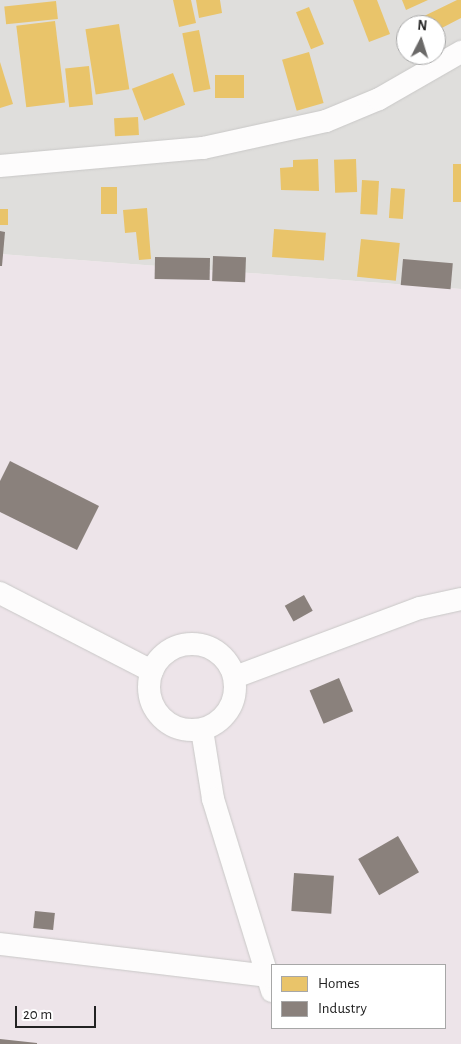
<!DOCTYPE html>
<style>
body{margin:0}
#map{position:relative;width:461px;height:1044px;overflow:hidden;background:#f0eeeb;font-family:"Alegreya Sans",sans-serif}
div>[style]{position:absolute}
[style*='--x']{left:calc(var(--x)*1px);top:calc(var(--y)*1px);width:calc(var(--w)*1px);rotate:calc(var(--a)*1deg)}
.residential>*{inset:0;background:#dfdedc}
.industrial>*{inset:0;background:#ede4e9}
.homes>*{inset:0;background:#e9c46a;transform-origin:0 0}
.industry>*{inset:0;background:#8a817c;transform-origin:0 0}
.roads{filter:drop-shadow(0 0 1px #c9c8c7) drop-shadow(0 0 1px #c9c8c7)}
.minor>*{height:22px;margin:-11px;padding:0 11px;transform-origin:11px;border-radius:11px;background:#fdfcfc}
.minor>.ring{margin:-11px;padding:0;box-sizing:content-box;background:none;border:22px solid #fdfcfc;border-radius:50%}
span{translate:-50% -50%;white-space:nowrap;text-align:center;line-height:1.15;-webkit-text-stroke:5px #fff;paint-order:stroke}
.legend{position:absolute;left:271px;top:964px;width:175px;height:65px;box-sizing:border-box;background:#fff;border:1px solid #a7a7a7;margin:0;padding:6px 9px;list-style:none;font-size:15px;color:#222}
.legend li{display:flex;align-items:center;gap:10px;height:25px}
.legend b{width:25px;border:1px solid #a7a7a7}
.north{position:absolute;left:396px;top:15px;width:50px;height:50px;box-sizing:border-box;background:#fff;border:1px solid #a7a7a7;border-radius:50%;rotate:5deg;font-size:14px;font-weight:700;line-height:20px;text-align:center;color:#222}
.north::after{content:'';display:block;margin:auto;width:18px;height:22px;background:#6a6968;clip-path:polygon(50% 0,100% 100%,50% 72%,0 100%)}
.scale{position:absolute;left:15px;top:1006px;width:81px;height:22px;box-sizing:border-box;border:2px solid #222;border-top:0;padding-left:6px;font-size:15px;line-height:18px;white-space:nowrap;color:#222;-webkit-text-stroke:4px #fff;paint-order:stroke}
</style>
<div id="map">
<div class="residential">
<div style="clip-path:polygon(evenodd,0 0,461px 0,461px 289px,0 254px,0 0,406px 25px,436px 25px,436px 55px,406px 55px,406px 25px)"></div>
</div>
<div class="industrial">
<div style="clip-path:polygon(evenodd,0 254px,461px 289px,461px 1044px,0 1044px,0 254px,272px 965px,445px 965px,445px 1028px,272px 1028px,272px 965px)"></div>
</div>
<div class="homes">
<div style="clip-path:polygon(173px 0,191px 0,196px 23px,179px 27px)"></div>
<div style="clip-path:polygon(196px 0,220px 0,222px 13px,199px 18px)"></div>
<div style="clip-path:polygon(353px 0,377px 0,390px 34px,369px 42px)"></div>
<div style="clip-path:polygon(402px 0,428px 0,406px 10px)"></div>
<div style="clip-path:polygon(457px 0,461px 0,461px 18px,436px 31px,436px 25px,421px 25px,418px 19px)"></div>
<div style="left:56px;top:1px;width:18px;height:52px;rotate:84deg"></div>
<div style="left:309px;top:7px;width:40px;height:14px;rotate:68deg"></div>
<div style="left:55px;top:21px;width:82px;height:39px;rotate:83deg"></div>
<div style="left:119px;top:24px;width:66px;height:34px;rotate:81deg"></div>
<div style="left:199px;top:30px;width:60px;height:17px;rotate:79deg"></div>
<div style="left:309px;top:52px;width:53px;height:28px;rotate:74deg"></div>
<div style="clip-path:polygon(0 62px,13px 104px,0 108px)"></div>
<div style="left:89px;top:66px;width:39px;height:24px;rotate:84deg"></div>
<div style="left:173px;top:73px;width:34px;height:44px;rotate:69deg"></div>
<div style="left:244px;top:75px;width:23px;height:29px;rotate:90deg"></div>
<div style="left:138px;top:117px;width:18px;height:24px;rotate:87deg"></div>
<div style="clip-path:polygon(318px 159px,319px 191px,281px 190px,280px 168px,293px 167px,293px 160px)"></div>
<div style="left:356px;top:159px;width:33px;height:22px;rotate:88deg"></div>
<div style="left:453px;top:164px;width:8px;height:38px"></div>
<div style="left:362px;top:180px;width:17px;height:34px;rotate:3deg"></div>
<div style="left:101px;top:187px;width:16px;height:27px"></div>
<div style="left:391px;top:188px;width:14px;height:30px;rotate:4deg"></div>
<div style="clip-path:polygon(147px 208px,151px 259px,139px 260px,136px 232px,125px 233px,123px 210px)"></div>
<div style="left:8px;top:209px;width:16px;height:8px;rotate:90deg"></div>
<div style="left:274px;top:229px;width:52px;height:28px;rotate:4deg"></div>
<div style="left:361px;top:239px;width:39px;height:38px;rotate:6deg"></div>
</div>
<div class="industry">
<div style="clip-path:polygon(0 231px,5px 232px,2px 266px,0 266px)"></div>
<div style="left:213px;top:256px;width:33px;height:25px;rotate:2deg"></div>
<div style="left:155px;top:257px;width:55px;height:22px;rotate:1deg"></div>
<div style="left:403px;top:259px;width:50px;height:26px;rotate:5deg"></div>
<div style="clip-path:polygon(10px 461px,99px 506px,77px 550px,0 512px,0 481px)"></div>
<div style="left:304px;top:595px;width:18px;height:22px;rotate:61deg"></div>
<div style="left:339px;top:678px;width:36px;height:32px;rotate:67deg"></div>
<div style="left:398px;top:836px;width:42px;height:46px;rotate:60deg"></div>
<div style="left:294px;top:873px;width:40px;height:38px;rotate:4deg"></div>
<div style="left:35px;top:911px;width:20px;height:17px;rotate:6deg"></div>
<div style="clip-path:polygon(0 1039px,37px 1043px,37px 1044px,0 1044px)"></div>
</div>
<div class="roads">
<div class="minor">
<div style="--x:0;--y:166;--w:204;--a:-5.1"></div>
<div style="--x:203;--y:148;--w:126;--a:-12.4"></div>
<div style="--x:326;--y:121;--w:57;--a:-22.5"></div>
<div style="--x:379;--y:99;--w:95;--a:-29.8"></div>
<div style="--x:0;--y:593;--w:171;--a:27.2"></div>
<div class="ring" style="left:149px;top:644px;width:64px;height:64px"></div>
<div style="--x:235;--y:677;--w:197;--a:-20.5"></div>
<div style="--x:420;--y:608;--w:42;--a:-12.4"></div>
<div style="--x:202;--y:730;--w:70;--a:80.9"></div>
<div style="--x:213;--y:799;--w:201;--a:72.9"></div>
<div style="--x:0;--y:944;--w:270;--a:6.8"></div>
</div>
</div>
<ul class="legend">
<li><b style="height:14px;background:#e9c46a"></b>Homes</li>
<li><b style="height:14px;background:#8a817c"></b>Industry</li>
</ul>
<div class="north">N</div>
<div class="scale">20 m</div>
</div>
